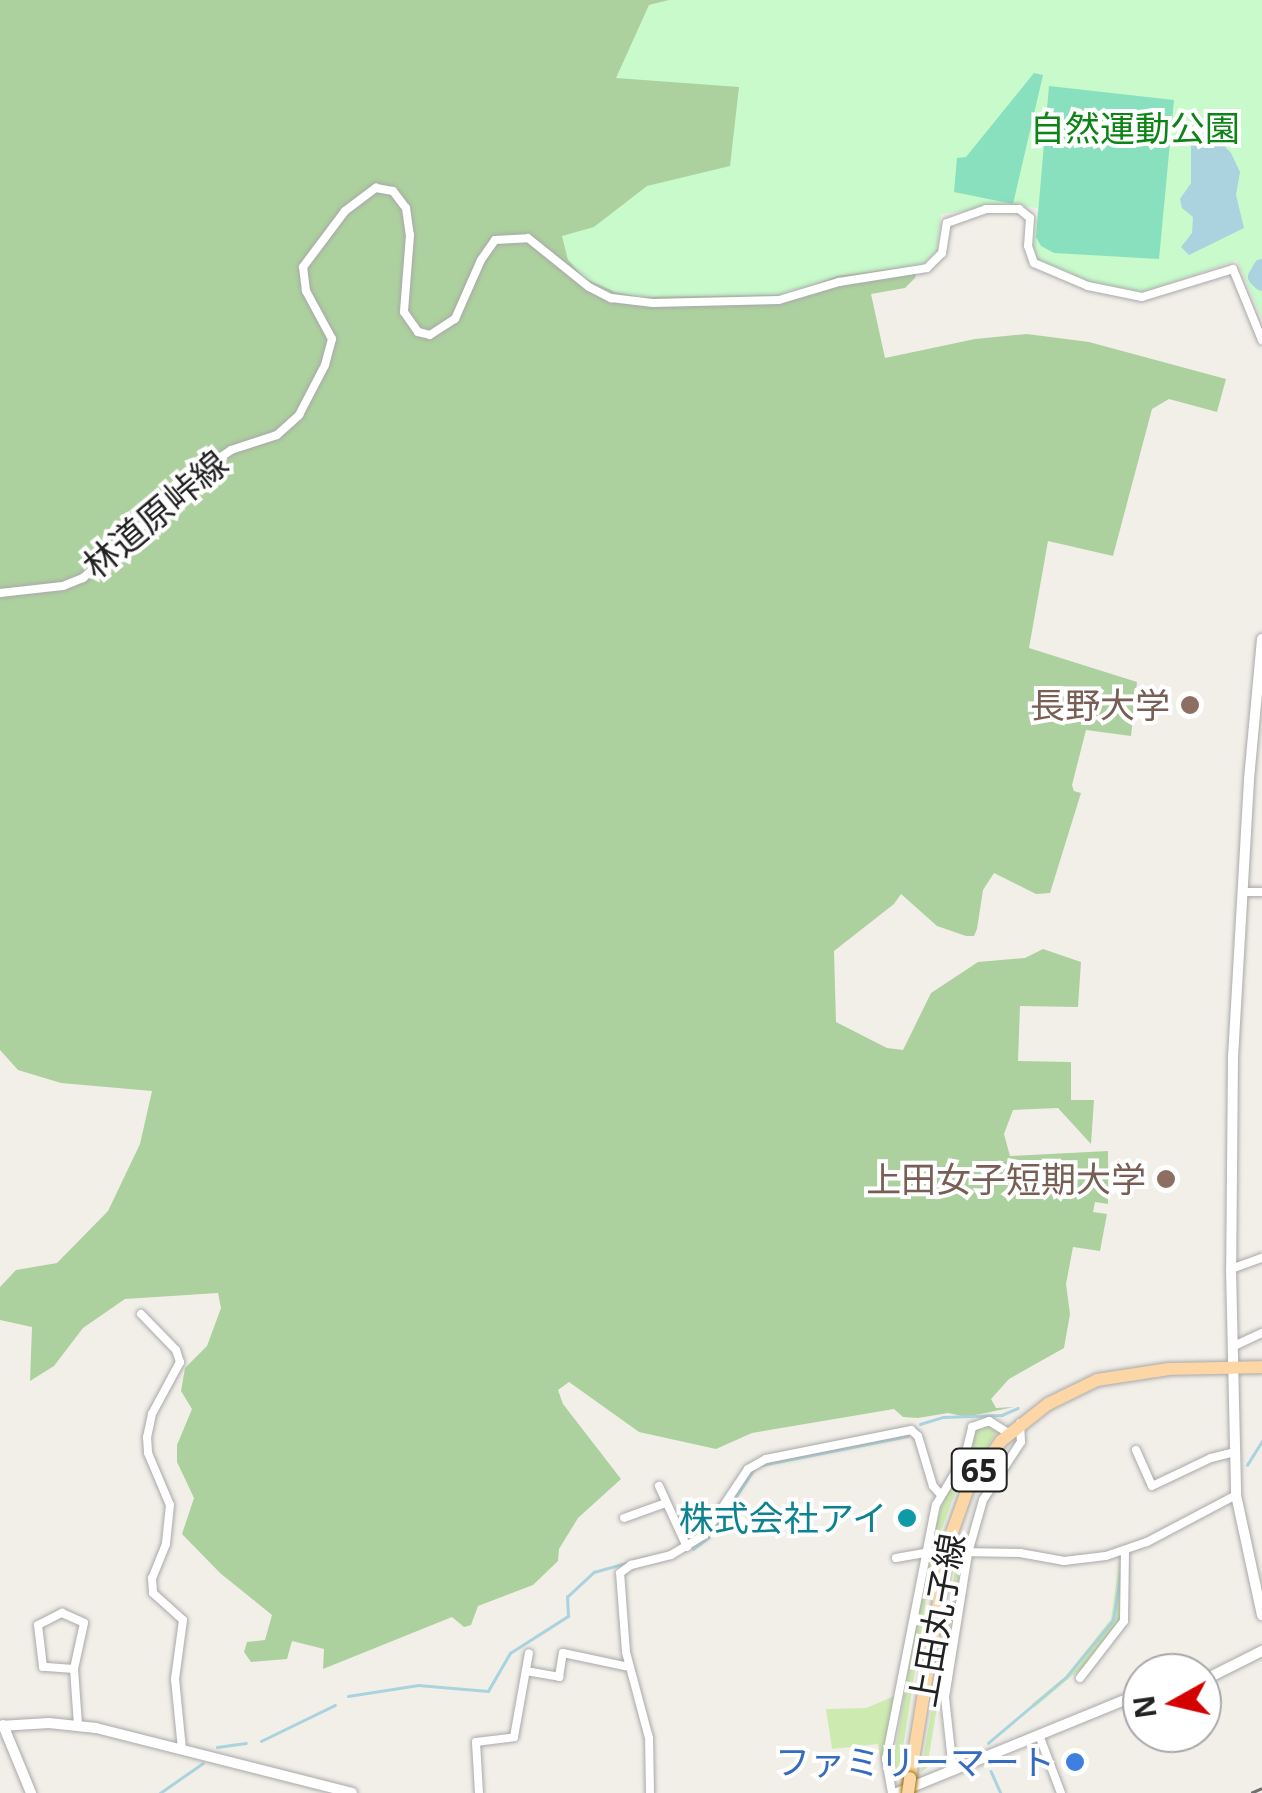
<!DOCTYPE html>
<meta charset="utf-8">
<style>
body{margin:0}
#map{position:relative;width:1262px;height:1793px;overflow:hidden;background:#f2efe9;font-family:"Open Sans","Noto Sans JP",sans-serif}
div>[style]{position:absolute}
[style*='--x']{left:calc(var(--x)*1px);top:calc(var(--y)*1px);width:calc(var(--w)*1px);rotate:calc(var(--a)*1deg)}
.grass>*{inset:0;background:#cdebb0}
.forest>*{inset:0;background:#add19e}
.park>*{inset:0;background:#c8facc}
.pitch>*{inset:0;background:#88e0be}
.water>*{inset:0;background:#aad3df}
.stream>*{height:2.5px;margin:-1.25px;padding:0 1.25px;transform-origin:1.25px;border-radius:1.25px;background:#aad3df}
.river>*{height:18px;margin:-9px;padding:0 9px;transform-origin:9px;border-radius:9px;background:#aad3df}
.roads{filter:drop-shadow(0 0 2px #a9a9a9) drop-shadow(0 0 2px #a9a9a9)}
.minor>*{height:8px;margin:-4px;padding:0 4px;transform-origin:4px;border-radius:4px;background:#fff}
.tertiary>*{height:10px;margin:-5px;padding:0 5px;transform-origin:5px;border-radius:5px;background:#fff}
.primary>*{height:12px;margin:-6px;padding:0 6px;transform-origin:6px;border-radius:6px;background:#fcd6a4}
.rail>*{height:2.5px;margin-top:-1.25px;transform-origin:0;background:repeating-linear-gradient(90deg,#707070 0 20px,transparent 0 40px)}
.bridges{filter:drop-shadow(0 0 2px #a06b00) drop-shadow(0 0 2px #a06b00)}
.primary-bridge>*{height:12px;margin:-6px;padding:0 6px;transform-origin:6px;border-radius:6px;background:#fcd6a4}
.dots>*{width:28px;height:28px;translate:-50% -50%;box-sizing:border-box;border:5px solid #fff;border-radius:50%}
span{translate:-50% -50%;white-space:nowrap;text-align:center;line-height:1.15;-webkit-text-stroke:8px #fff;paint-order:stroke}
.shield-label span{padding:2px 8px;background:#fff;border:2px solid;border-radius:8px;-webkit-text-stroke-width:0}
.shield-label{font-size:32px;color:#222;font-weight:700}
.park-label{font-size:35px;color:#0c8416}
.street-label{font-size:35px;color:#222}
.education-label{font-size:35px;color:#785e54}
.right{translate:-100% -50%;text-align:right}
.culture-label{font-size:35px;color:#0d838f}
.shop-label{font-size:35px;color:#366cbe}
.north{position:absolute;left:1122px;top:1653px;width:100px;height:100px;box-sizing:border-box;background:#fff;border:2px solid #a7a7a7;border-radius:50%;rotate:262deg;font-size:28px;font-weight:700;line-height:40px;text-align:center;color:#222}
.north::after{content:'';display:block;margin:auto;width:35px;height:45px;background:#d40000;clip-path:polygon(50% 0,100% 100%,50% 72%,0 100%)}
</style>
<div id="map">
<div class="grass">
<div style="clip-path:polygon(986px 1425px,999px 1429px,954px 1496px,937px 1542px,932px 1540px,941px 1507px,974px 1432px)"></div>
<div style="clip-path:polygon(1120px 1556px,1124px 1616px,1092px 1659px,1034px 1708px,1032px 1704px,1066px 1676px,1111px 1619px)"></div>
<div style="clip-path:polygon(933px 1557px,898px 1779px,895px 1779px,895px 1752px,927px 1558px)"></div>
<div style="clip-path:polygon(957px 1558px,961px 1562px,927px 1768px,921px 1772px)"></div>
<div style="clip-path:polygon(895px 1696px,881px 1763px,878px 1744px,832px 1749px,826px 1709px,866px 1708px)"></div>
</div>
<div class="forest">
<div style="clip-path:polygon(0 0,988px 0,915px 278px,905px 288px,871px 294px,885px 358px,975px 339px,1027px 334px,1089px 342px,1226px 379px,1217px 412px,1169px 399px,1152px 409px,1113px 556px,1048px 541px,1029px 648px,1137px 682px,1131px 736px,1086px 730px,1072px 785px,1074px 791px,1081px 793px,1050px 893px,1036px 894px,994px 873px,983px 890px,977px 929px,974px 936px,966px 936px,937px 926px,901px 894px,894px 904px,834px 951px,836px 1022px,887px 1048px,903px 1050px,931px 993px,978px 962px,1025px 958px,1043px 949px,1081px 962px,1078px 1007px,1020px 1006px,1018px 1061px,1071px 1062px,1071px 1100px,1094px 1100px,1091px 1144px,1058px 1108px,1013px 1110px,1004px 1134px,1010px 1156px,1108px 1151px,1108px 1204px,1095px 1202px,1093px 1212px,1107px 1214px,1100px 1251px,1073px 1247px,1066px 1284px,1070px 1314px,1064px 1348px,1009px 1379px,991px 1399px,996px 1408px,1014px 1407px,966px 1417px,948px 1413px,918px 1418px,903px 1417px,894px 1409px,752px 1433px,716px 1449px,639px 1432px,569px 1382px,558px 1390px,563px 1404px,621px 1479px,578px 1518px,559px 1549px,558px 1561px,533px 1585px,478px 1606px,471px 1625px,464px 1627px,452px 1617px,323px 1669px,324px 1649px,292px 1641px,287px 1659px,251px 1662px,244px 1652px,247px 1642px,265px 1640px,272px 1615px,220px 1573px,182px 1534px,194px 1498px,177px 1462px,177px 1445px,192px 1409px,181px 1391px,185px 1368px,207px 1346px,221px 1308px,218px 1293px,125px 1299px,83px 1328px,54px 1366px,30px 1381px,32px 1327px,0 1320px,0 1287px,16px 1270px,57px 1263px,108px 1211px,140px 1144px,152px 1091px,61px 1083px,18px 1070px,0 1050px)"></div>
</div>
<div class="park">
<div style="clip-path:polygon(669px 0,1262px 0,1262px 319px,1237px 260px,1142px 293px,1089px 282px,1038px 260px,1033px 247px,1038px 208px,1013px 205px,941px 214px,937px 251px,922px 265px,837px 276px,788px 295px,639px 297px,615px 292px,584px 278px,568px 260px,562px 236px,594px 227px,647px 186px,730px 166px,739px 87px,616px 78px,649px 5px)"></div>
</div>
<div class="pitch">
<div style="clip-path:polygon(1034px 73px,1043px 75px,1013px 204px,954px 192px,957px 158px,966px 157px)"></div>
<div style="clip-path:polygon(1049px 86px,1174px 100px,1159px 259px,1054px 253px,1041px 246px,1036px 237px)"></div>
</div>
<div class="water">
<div style="clip-path:polygon(1210px 130px,1231px 153px,1240px 172px,1236px 195px,1244px 228px,1189px 255px,1181px 247px,1192px 233px,1193px 217px,1182px 208px,1180px 199px,1191px 183px,1191px 143px)"></div>
</div>
<div class="stream">
<div style="--x:920;--y:1424;--w:24;--a:-17"></div>
<div style="--x:943;--y:1417;--w:59;--a:-1.9"></div>
<div style="--x:1002;--y:1415;--w:17;--a:-24"></div>
<div style="--x:761;--y:1465;--w:149;--a:-11.2"></div>
<div style="--x:1247;--y:1465;--w:28;--a:-58"></div>
<div style="--x:693;--y:1549;--w:21;--a:-37"></div>
<div style="--x:710;--y:1536;--w:80;--a:-56.7"></div>
<div style="--x:348;--y:1696;--w:71;--a:-8.9"></div>
<div style="--x:418;--y:1685;--w:70;--a:4.9"></div>
<div style="--x:488;--y:1691;--w:44;--a:-59.9"></div>
<div style="--x:510;--y:1653;--w:69;--a:-32.5"></div>
<div style="--x:568;--y:1616;--w:19;--a:-93"></div>
<div style="--x:567;--y:1597;--w:37;--a:-43"></div>
<div style="--x:594;--y:1572;--w:55;--a:-15.8"></div>
<div style="--x:261;--y:1741;--w:82;--a:-25.9"></div>
<div style="--x:988;--y:1743;--w:102;--a:-40.2"></div>
<div style="--x:1066;--y:1677;--w:74;--a:-50.5"></div>
<div style="--x:1113;--y:1620;--w:62;--a:-80.7"></div>
<div style="--x:217;--y:1747;--w:29;--a:-8"></div>
<div style="--x:991;--y:1771;--w:24;--a:66"></div>
<div style="--x:160;--y:1793;--w:52;--a:-34.9"></div>
</div>
<div class="river">
<div style="--x:1262;--y:268;--w:10;--a:119"></div>
<div style="--x:1257;--y:277;--w:7;--a:45"></div>
</div>
<div class="roads">
<div class="minor">
<div style="--x:0;--y:593;--w:63;--a:-6.3"></div>
<div style="--x:63;--y:586;--w:22;--a:-22"></div>
<div style="--x:83;--y:578;--w:173;--a:-41.7"></div>
<div style="--x:212;--y:463;--w:23;--a:-34"></div>
<div style="--x:231;--y:450;--w:48;--a:-18.1"></div>
<div style="--x:277;--y:435;--w:30;--a:-42"></div>
<div style="--x:299;--y:415;--w:56;--a:-62.5"></div>
<div style="--x:325;--y:365;--w:27;--a:-75"></div>
<div style="--x:332;--y:339;--w:55;--a:-118.4"></div>
<div style="--x:306;--y:291;--w:24;--a:-97"></div>
<div style="--x:303;--y:267;--w:70;--a:-53.1"></div>
<div style="--x:345;--y:211;--w:39;--a:-37"></div>
<div style="--x:376;--y:188;--w:17;--a:10"></div>
<div style="--x:393;--y:191;--w:21;--a:53"></div>
<div style="--x:406;--y:208;--w:27;--a:82"></div>
<div style="--x:410;--y:235;--w:77;--a:94.5"></div>
<div style="--x:404;--y:312;--w:24;--a:55"></div>
<div style="--x:418;--y:332;--w:12;--a:14"></div>
<div style="--x:430;--y:335;--w:30;--a:-33"></div>
<div style="--x:455;--y:319;--w:64;--a:-66.2"></div>
<div style="--x:481;--y:260;--w:24;--a:-55"></div>
<div style="--x:495;--y:240;--w:33;--a:-3"></div>
<div style="--x:528;--y:238;--w:78;--a:38.8"></div>
<div style="--x:589;--y:287;--w:25;--a:27"></div>
<div style="--x:611;--y:298;--w:42;--a:6.8"></div>
<div style="--x:653;--y:303;--w:126;--a:-1.4"></div>
<div style="--x:779;--y:300;--w:63;--a:-16.7"></div>
<div style="--x:839;--y:282;--w:89;--a:-9"></div>
<div style="--x:927;--y:268;--w:21;--a:-45"></div>
<div style="--x:942;--y:253;--w:30;--a:-81"></div>
<div style="--x:947;--y:223;--w:41;--a:-19.7"></div>
<div style="--x:986;--y:209;--w:33;--a:0"></div>
<div style="--x:1019;--y:209;--w:14;--a:39"></div>
<div style="--x:1030;--y:218;--w:28;--a:94"></div>
<div style="--x:1028;--y:246;--w:18;--a:71"></div>
<div style="--x:1034;--y:263;--w:59;--a:23.1"></div>
<div style="--x:1088;--y:286;--w:55;--a:11.5"></div>
<div style="--x:1142;--y:297;--w:95;--a:-17.1"></div>
<div style="--x:1233;--y:269;--w:77;--a:67.8"></div>
<div style="--x:1242;--y:892;--w:20;--a:0"></div>
<div style="--x:1231;--y:1269;--w:33;--a:-20"></div>
<div style="--x:141;--y:1314;--w:50;--a:45.8"></div>
<div style="--x:176;--y:1350;--w:13;--a:72"></div>
<div style="--x:180;--y:1362;--w:59;--a:118.3"></div>
<div style="--x:152;--y:1414;--w:24;--a:102"></div>
<div style="--x:147;--y:1437;--w:16;--a:86"></div>
<div style="--x:148;--y:1453;--w:56;--a:67.1"></div>
<div style="--x:170;--y:1505;--w:39;--a:96"></div>
<div style="--x:166;--y:1544;--w:37;--a:112"></div>
<div style="--x:152;--y:1578;--w:15;--a:86"></div>
<div style="--x:153;--y:1593;--w:40;--a:42"></div>
<div style="--x:183;--y:1620;--w:60;--a:97.7"></div>
<div style="--x:175;--y:1679;--w:70;--a:84.3"></div>
<div style="--x:1234;--y:1346;--w:31;--a:-25"></div>
<div style="--x:1136;--y:1450;--w:39;--a:66"></div>
<div style="--x:1152;--y:1486;--w:65;--a:-25.4"></div>
<div style="--x:1211;--y:1458;--w:25;--a:-14"></div>
<div style="--x:659;--y:1486;--w:67;--a:65.3"></div>
<div style="--x:624;--y:1518;--w:45;--a:-19.7"></div>
<div style="--x:959;--y:1552;--w:61;--a:0.9"></div>
<div style="--x:1020;--y:1553;--w:45;--a:10.3"></div>
<div style="--x:1064;--y:1561;--w:42;--a:-6.8"></div>
<div style="--x:1106;--y:1556;--w:43;--a:-18.9"></div>
<div style="--x:1147;--y:1542;--w:101;--a:-27.8"></div>
<div style="--x:896;--y:1558;--w:39;--a:-10"></div>
<div style="--x:74;--y:1669;--w:31;--a:-176"></div>
<div style="--x:43;--y:1667;--w:42;--a:-96.8"></div>
<div style="--x:38;--y:1625;--w:27;--a:-27"></div>
<div style="--x:62;--y:1613;--w:24;--a:24"></div>
<div style="--x:84;--y:1623;--w:47;--a:102.3"></div>
<div style="--x:74;--y:1669;--w:56;--a:85.9"></div>
<div style="--x:526;--y:1671;--w:34;--a:10"></div>
<div style="--x:559;--y:1677;--w:24;--a:-81"></div>
<div style="--x:563;--y:1653;--w:67;--a:12"></div>
<div style="--x:1080;--y:1678;--w:72;--a:-52.3"></div>
<div style="--x:1124;--y:1621;--w:70;--a:-89.2"></div>
<div style="--x:1039;--y:1735;--w:62;--a:69.2"></div>
<div style="--x:953;--y:1771;--w:74;--a:-96.2"></div>
<div style="--x:945;--y:1697;--w:146;--a:-80.9"></div>
<div style="--x:968;--y:1553;--w:55;--a:-74.2"></div>
<div style="--x:983;--y:1500;--w:69;--a:-56.8"></div>
<div style="--x:1021;--y:1442;--w:19;--a:-93"></div>
<div style="--x:479;--y:1793;--w:51;--a:-93.4"></div>
<div style="--x:476;--y:1742;--w:38;--a:-7"></div>
<div style="--x:514;--y:1737;--w:85;--a:-79.9"></div>
<div style="--x:650;--y:1793;--w:55;--a:-91"></div>
<div style="--x:649;--y:1738;--w:89;--a:-105"></div>
<div style="--x:626;--y:1652;--w:79;--a:-94.3"></div>
<div style="--x:620;--y:1573;--w:14;--a:-36"></div>
<div style="--x:631;--y:1565;--w:41;--a:-14"></div>
<div style="--x:671;--y:1555;--w:39;--a:-31"></div>
<div style="--x:704;--y:1535;--w:79;--a:-56.3"></div>
<div style="--x:748;--y:1469;--w:21;--a:-29"></div>
<div style="--x:766;--y:1459;--w:148;--a:-11.3"></div>
<div style="--x:911;--y:1430;--w:9;--a:41"></div>
<div style="--x:918;--y:1436;--w:52;--a:73.3"></div>
<div style="--x:933;--y:1486;--w:12;--a:48"></div>
<div style="--x:892;--y:1793;--w:35;--a:-100"></div>
<div style="--x:886;--y:1759;--w:259;--a:-78.9"></div>
<div style="--x:936;--y:1505;--w:57;--a:-59.4"></div>
<div style="--x:965;--y:1456;--w:30;--a:-76"></div>
<div style="--x:972;--y:1427;--w:18;--a:-19"></div>
<div style="--x:989;--y:1421;--w:22;--a:32"></div>
</div>
<div class="tertiary">
<div style="--x:1262;--y:639;--w:142;--a:95.3"></div>
<div style="--x:1249;--y:780;--w:276;--a:93.3"></div>
<div style="--x:1233;--y:1056;--w:213;--a:90.5"></div>
<div style="--x:1231;--y:1269;--w:226;--a:88.7"></div>
<div style="--x:1236;--y:1495;--w:123;--a:77.8"></div>
<div style="--x:1202;--y:1681;--w:67;--a:-26.6"></div>
<div style="--x:3;--y:1725;--w:74;--a:67.6"></div>
<div style="--x:0;--y:1726;--w:49;--a:-3.5"></div>
<div style="--x:49;--y:1723;--w:47;--a:6.1"></div>
<div style="--x:96;--y:1728;--w:264;--a:14.2"></div>
<div style="--x:897;--y:1793;--w:265;--a:-22.2"></div>
</div>
<div class="primary">
<div style="--x:910;--y:1778;--w:240;--a:-80.7"></div>
<div style="--x:949;--y:1541;--w:56;--a:-70.3"></div>
<div style="--x:968;--y:1488;--w:57;--a:-54.9"></div>
<div style="--x:1001;--y:1441;--w:60;--a:-38.2"></div>
<div style="--x:1048;--y:1404;--w:55;--a:-26.1"></div>
<div style="--x:1097;--y:1380;--w:73;--a:-8.7"></div>
<div style="--x:1169;--y:1369;--w:93;--a:-1.2"></div>
</div>
</div>
<div class="rail">
<div style="--x:1251;--y:1793;--w:12;--a:-24"></div>
</div>
<div class="bridges">
<div class="primary-bridge">
<div style="--x:908;--y:1793;--w:15;--a:-82"></div>
</div>
</div>
<div class="dots">
<div style="left:1190px;top:705px;background:#8d6e63"></div>
<div style="left:1166px;top:1179px;background:#8d6e63"></div>
<div style="left:907px;top:1518px;background:#0f9aa8"></div>
<div style="left:1075px;top:1762px;background:#3f7fe0"></div>
</div>
<div class="shield-label">
<span style="left:979px;top:1470px">65</span>
</div>
<div class="park-label">
<span style="left:1135px;top:128px">自然運動公園</span>
</div>
<div class="street-label">
<span style="left:155px;top:514px;rotate:-40deg">林道原峠線</span>
<span style="left:937px;top:1620px;rotate:-80deg">上田丸子線</span>
</div>
<div class="education-label">
<span class="right" style="left:1170px;top:705px">長野大学</span>
<span class="right" style="left:1146px;top:1179px">上田女子短期大学</span>
</div>
<div class="culture-label">
<span class="right" style="left:887px;top:1518px">株式会社アイ</span>
</div>
<div class="shop-label">
<span class="right" style="left:1055px;top:1762px">ファミリーマート</span>
</div>
<div class="north">N</div>
</div>
